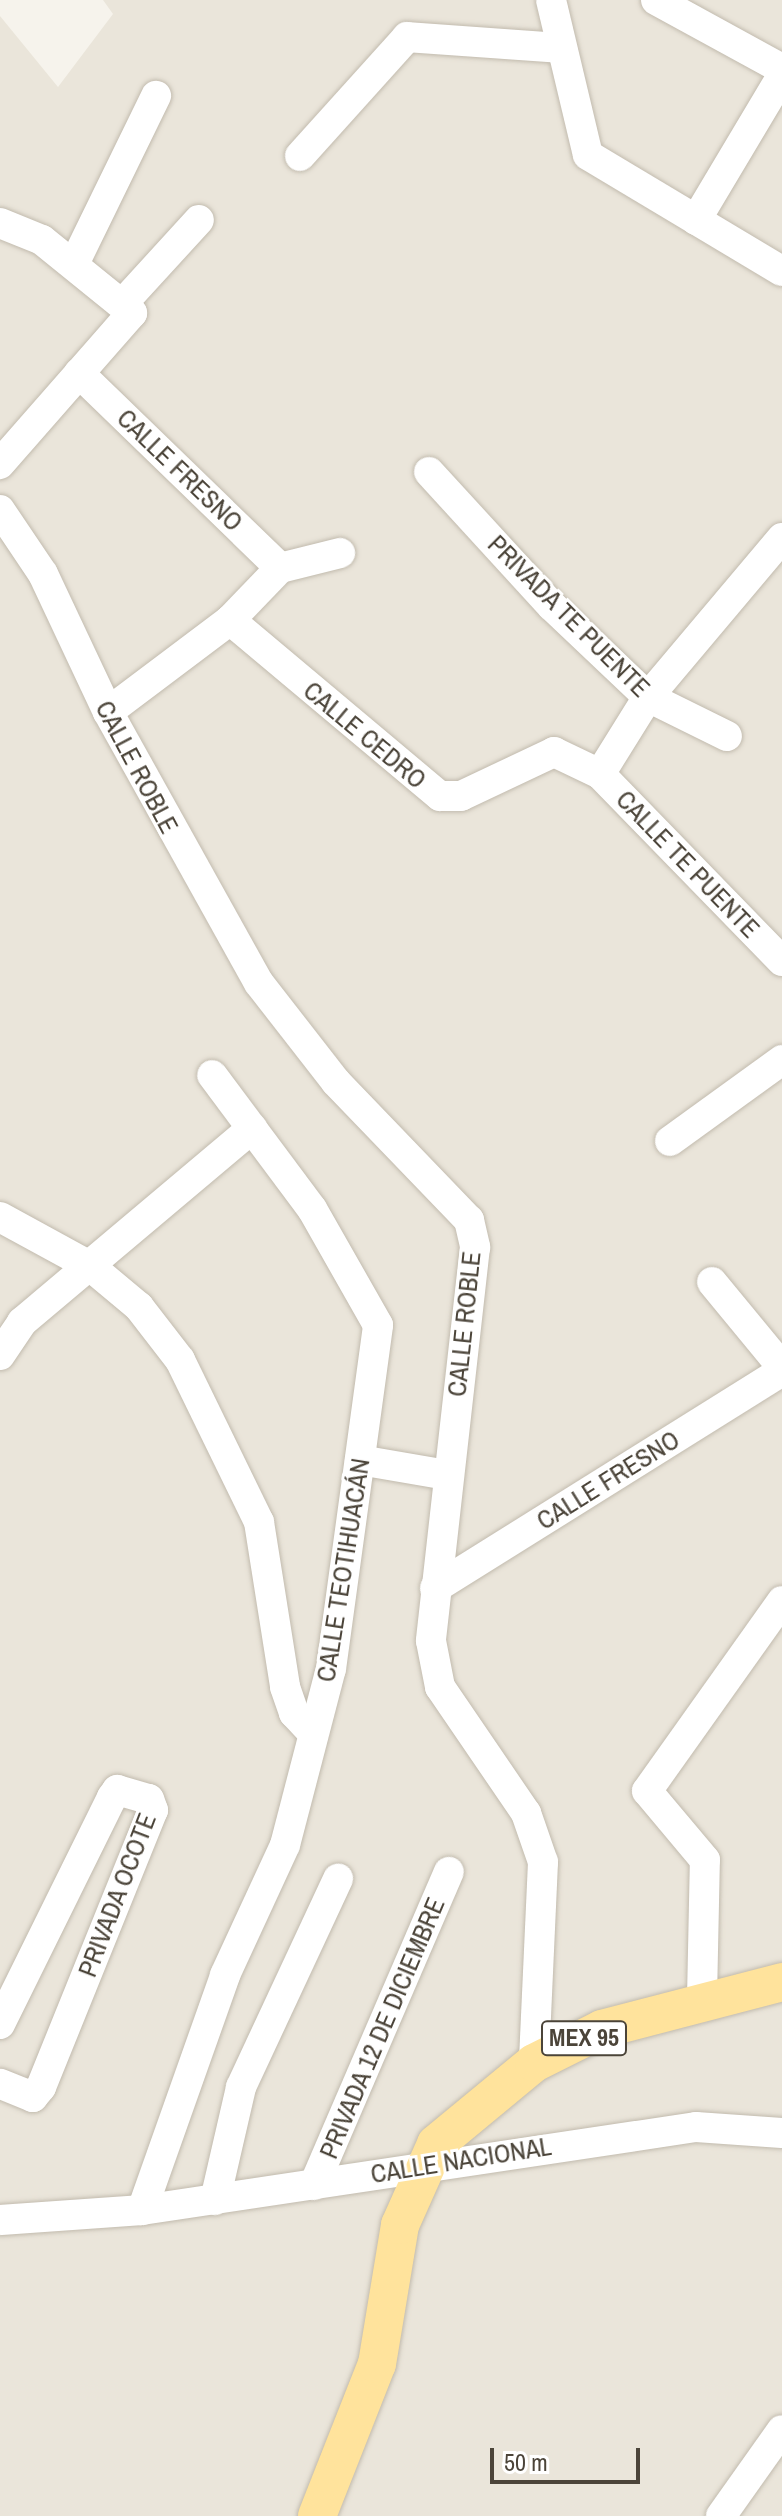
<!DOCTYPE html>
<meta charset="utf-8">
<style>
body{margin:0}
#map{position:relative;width:782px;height:2516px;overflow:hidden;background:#f6f3ec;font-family:"Archivo Narrow",sans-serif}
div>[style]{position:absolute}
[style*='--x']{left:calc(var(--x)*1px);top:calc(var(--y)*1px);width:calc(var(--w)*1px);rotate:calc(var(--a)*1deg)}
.residential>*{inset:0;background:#eae5da}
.roads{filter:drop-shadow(0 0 2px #c2bbae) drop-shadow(0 0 2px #c2bbae)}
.minor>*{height:30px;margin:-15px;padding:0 15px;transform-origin:15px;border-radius:15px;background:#fff}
.major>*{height:38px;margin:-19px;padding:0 19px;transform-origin:19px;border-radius:19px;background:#ffe39c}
span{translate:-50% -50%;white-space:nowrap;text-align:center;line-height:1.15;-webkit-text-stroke:6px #fff;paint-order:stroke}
.shield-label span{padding:2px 6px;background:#fff;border:2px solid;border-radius:6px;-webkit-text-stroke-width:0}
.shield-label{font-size:24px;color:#4b4439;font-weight:700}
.street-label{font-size:26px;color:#4b4439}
.scale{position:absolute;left:490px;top:2448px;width:150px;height:36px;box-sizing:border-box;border:4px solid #4b4439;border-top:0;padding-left:10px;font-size:24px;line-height:28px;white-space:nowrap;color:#4b4439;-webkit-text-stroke:6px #fff;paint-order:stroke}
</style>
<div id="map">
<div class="residential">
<div style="clip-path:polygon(103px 0,782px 0,782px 2516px,0 2516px,0 16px,58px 87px,113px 14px)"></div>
</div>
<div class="roads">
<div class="minor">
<div style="--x:551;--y:0;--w:159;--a:76.6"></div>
<div style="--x:588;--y:155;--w:226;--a:30.9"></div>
<div style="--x:656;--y:0;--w:144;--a:28.7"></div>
<div style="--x:300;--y:156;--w:160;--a:-48"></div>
<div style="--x:407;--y:37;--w:155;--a:4.1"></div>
<div style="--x:696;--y:220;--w:168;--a:-59.2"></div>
<div style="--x:0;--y:223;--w:45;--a:22"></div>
<div style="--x:42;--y:240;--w:116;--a:39"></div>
<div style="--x:132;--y:313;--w:201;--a:131.2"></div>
<div style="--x:75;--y:262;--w:185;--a:-64"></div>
<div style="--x:124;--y:302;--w:111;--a:-47.6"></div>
<div style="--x:79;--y:373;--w:280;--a:44.1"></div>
<div style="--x:429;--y:472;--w:182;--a:47.5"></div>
<div style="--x:552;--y:606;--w:132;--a:43.5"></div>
<div style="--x:648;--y:697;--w:88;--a:26.3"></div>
<div style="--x:0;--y:510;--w:77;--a:56.1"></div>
<div style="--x:43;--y:574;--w:153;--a:64.8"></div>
<div style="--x:108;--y:712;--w:310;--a:60.9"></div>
<div style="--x:259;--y:983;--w:125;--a:52.1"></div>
<div style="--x:336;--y:1082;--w:192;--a:46.1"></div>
<div style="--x:469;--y:1220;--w:28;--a:77"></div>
<div style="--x:475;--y:1247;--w:396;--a:96.4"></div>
<div style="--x:431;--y:1641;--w:47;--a:78.9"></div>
<div style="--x:440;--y:1687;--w:153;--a:55.7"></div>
<div style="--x:526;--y:1813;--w:52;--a:70.9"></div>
<div style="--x:543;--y:1862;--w:201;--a:92.6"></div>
<div style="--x:280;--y:568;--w:62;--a:-14"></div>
<div style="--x:230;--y:620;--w:274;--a:40"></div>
<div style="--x:440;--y:796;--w:21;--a:0"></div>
<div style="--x:461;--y:796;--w:103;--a:-25.3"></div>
<div style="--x:554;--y:752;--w:51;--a:25.6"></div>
<div style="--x:600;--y:774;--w:261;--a:45.8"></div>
<div style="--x:108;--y:712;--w:153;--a:-37"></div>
<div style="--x:230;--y:620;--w:72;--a:-46.1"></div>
<div style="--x:600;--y:774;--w:91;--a:-58.1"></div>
<div style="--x:648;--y:697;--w:208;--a:-49.9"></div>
<div style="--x:670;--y:1141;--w:138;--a:-35.9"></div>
<div style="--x:0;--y:1217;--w:102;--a:28.6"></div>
<div style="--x:90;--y:1266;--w:64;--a:39.9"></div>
<div style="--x:139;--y:1307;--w:67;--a:52.3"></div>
<div style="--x:180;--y:1360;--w:180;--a:64"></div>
<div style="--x:259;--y:1522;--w:167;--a:81"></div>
<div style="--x:285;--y:1687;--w:28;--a:71"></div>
<div style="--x:294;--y:1713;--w:26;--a:47"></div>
<div style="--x:712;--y:1282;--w:110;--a:50.5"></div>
<div style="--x:0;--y:1355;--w:40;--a:-56"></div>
<div style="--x:22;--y:1322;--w:301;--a:-40.1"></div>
<div style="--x:360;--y:1460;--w:88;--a:9.8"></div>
<div style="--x:435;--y:1588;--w:409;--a:-32"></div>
<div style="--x:702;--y:1998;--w:138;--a:-88.8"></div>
<div style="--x:705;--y:1860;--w:90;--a:-130"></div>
<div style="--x:647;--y:1791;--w:233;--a:-54.6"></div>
<div style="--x:0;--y:2024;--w:253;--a:-63.7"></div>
<div style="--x:112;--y:1797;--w:9;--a:-54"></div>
<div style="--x:117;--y:1790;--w:33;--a:16"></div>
<div style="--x:149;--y:1799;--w:12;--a:70"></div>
<div style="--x:153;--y:1810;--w:299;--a:112"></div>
<div style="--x:41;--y:2087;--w:13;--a:129"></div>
<div style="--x:33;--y:2097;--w:35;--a:-158"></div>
<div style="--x:314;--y:2185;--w:341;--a:-66.7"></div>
<div style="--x:215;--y:2200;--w:116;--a:-77"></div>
<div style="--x:241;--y:2087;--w:230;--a:-65"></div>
<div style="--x:142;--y:2210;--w:249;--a:-70.5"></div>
<div style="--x:225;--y:1975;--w:143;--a:-65.2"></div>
<div style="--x:285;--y:1845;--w:182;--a:-75.4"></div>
<div style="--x:331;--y:1669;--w:347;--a:-82.2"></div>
<div style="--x:378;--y:1325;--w:133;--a:-119.6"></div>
<div style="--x:312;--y:1209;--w:167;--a:-126.7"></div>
<div style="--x:0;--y:2220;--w:142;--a:-4"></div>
<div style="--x:142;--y:2210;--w:560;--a:-8.52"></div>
<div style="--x:696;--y:2127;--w:86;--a:4"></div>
<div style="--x:721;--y:2516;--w:105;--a:-54.7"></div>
</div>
<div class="major">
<div style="--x:317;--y:2516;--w:163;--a:-68.5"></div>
<div style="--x:377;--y:2364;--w:141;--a:-80.6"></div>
<div style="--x:400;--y:2225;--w:89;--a:-66"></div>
<div style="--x:436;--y:2144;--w:127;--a:-39.6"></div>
<div style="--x:534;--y:2063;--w:76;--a:-26.6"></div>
<div style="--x:602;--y:2029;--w:186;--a:-14.6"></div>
</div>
</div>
<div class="shield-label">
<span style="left:584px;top:2038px">MEX 95</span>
</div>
<div class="street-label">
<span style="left:180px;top:470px;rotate:44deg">CALLE FRESNO</span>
<span style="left:569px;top:616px;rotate:45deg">PRIVADA TE PUENTE</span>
<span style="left:365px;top:735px;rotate:40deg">CALLE CEDRO</span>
<span style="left:137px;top:767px;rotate:62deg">CALLE ROBLE</span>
<span style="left:688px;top:864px;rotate:46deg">CALLE TE PUENTE</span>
<span style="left:464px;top:1324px;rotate:-84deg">CALLE ROBLE</span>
<span style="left:608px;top:1480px;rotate:-32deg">CALLE FRESNO</span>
<span style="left:343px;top:1570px;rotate:-81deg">CALLE TEOTIHUACÁN</span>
<span style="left:117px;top:1895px;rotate:-69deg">PRIVADA OCOTE</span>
<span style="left:382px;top:2028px;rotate:-67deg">PRIVADA 12 DE DICIEMBRE</span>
<span style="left:461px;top:2160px;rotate:-9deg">CALLE NACIONAL</span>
</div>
<div class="scale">50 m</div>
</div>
